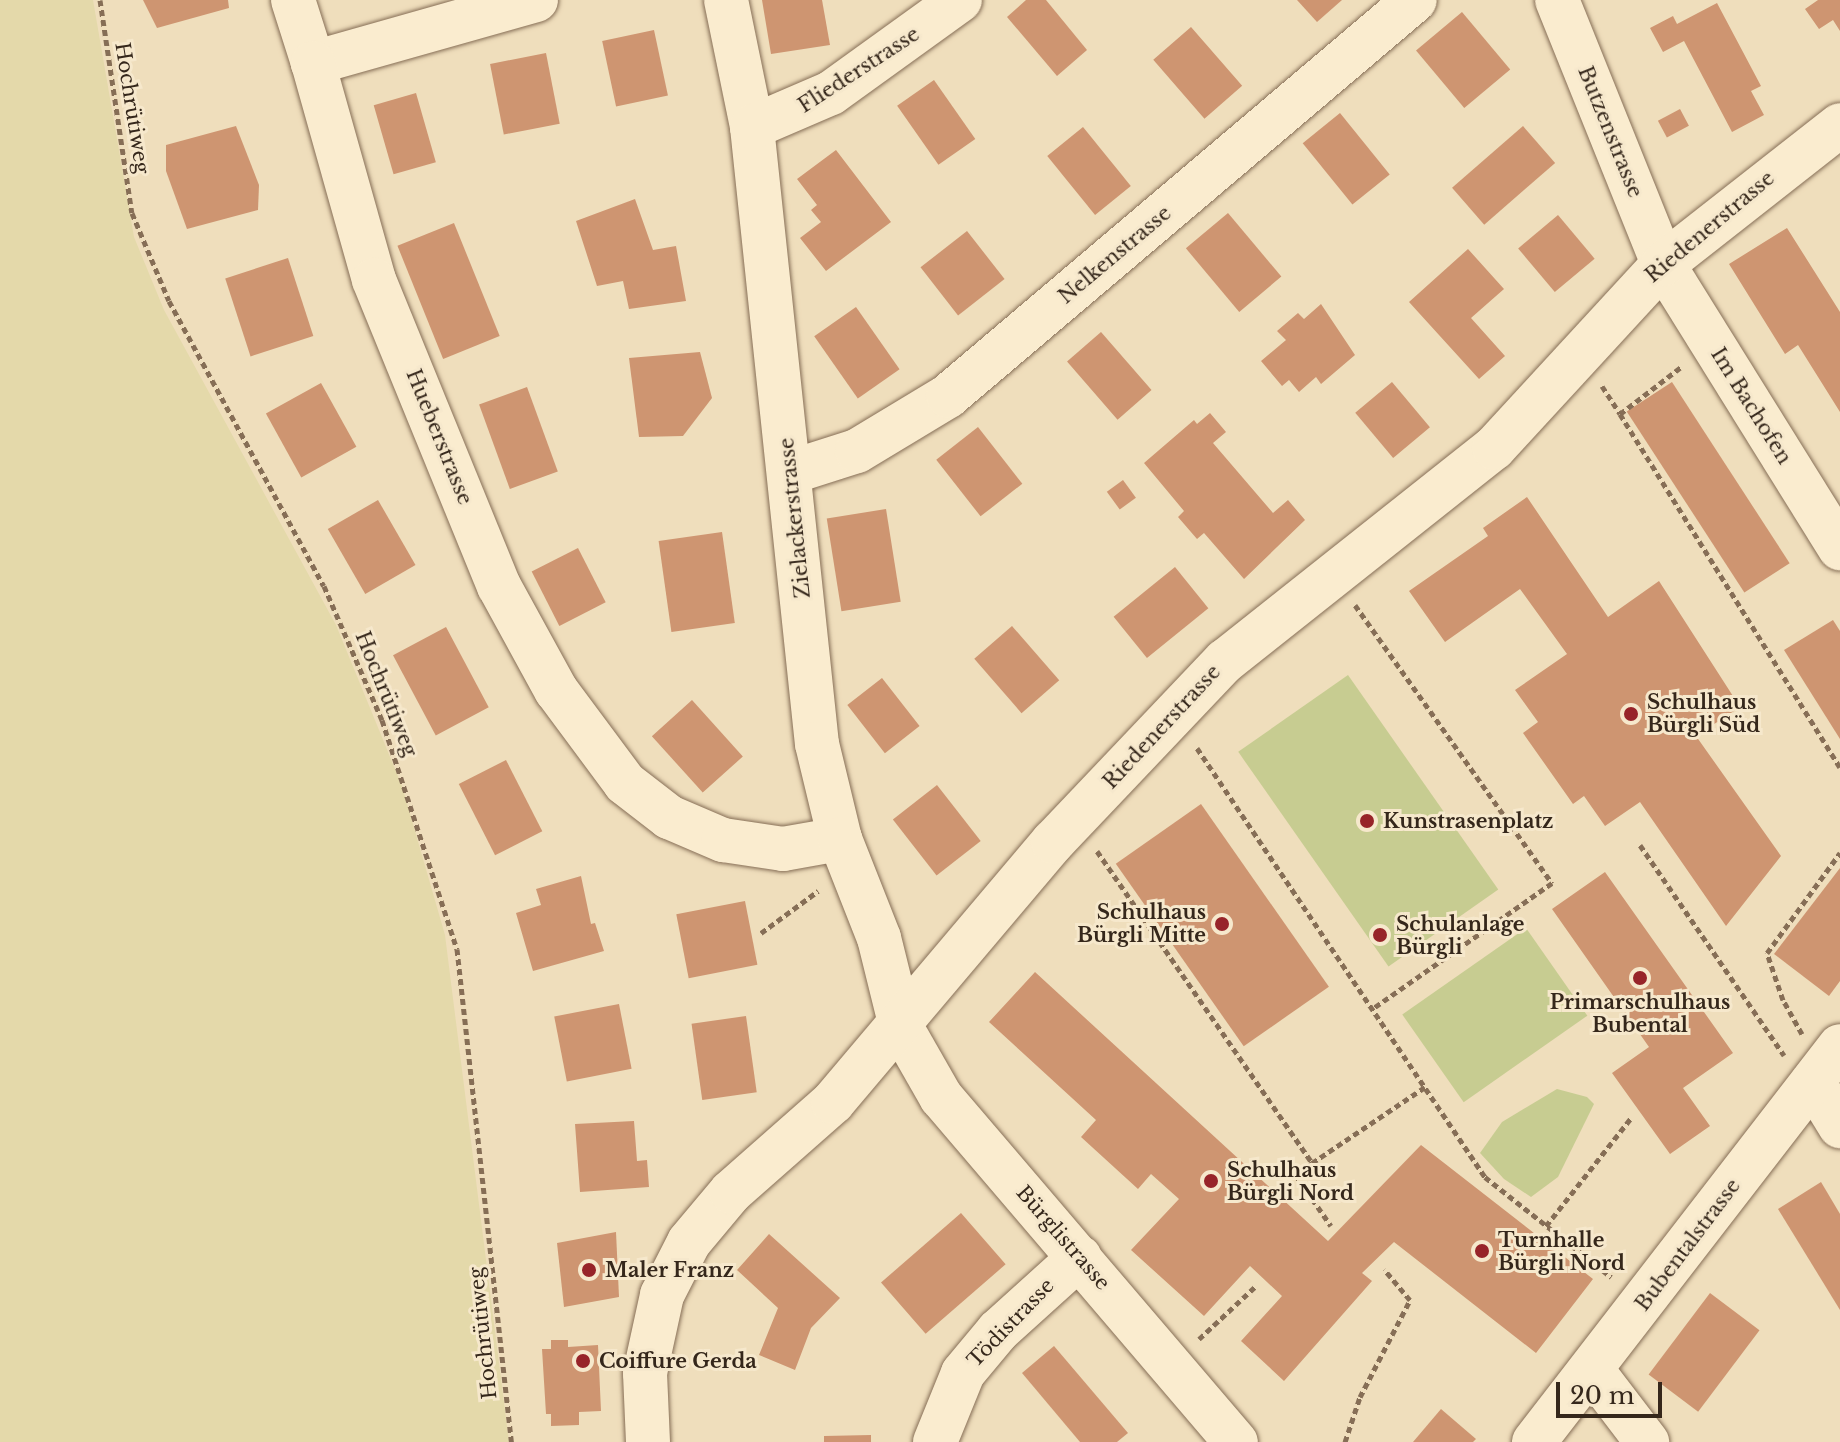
<!DOCTYPE html>
<meta charset="utf-8">
<style>
body{margin:0}
#map{position:relative;width:1840px;height:1442px;overflow:hidden;background:#efdebc;font-family:"Libre Baskerville",serif}
div>[style]{position:absolute}
[style*='--x']{left:calc(var(--x)*1px);top:calc(var(--y)*1px);width:calc(var(--w)*1px);rotate:calc(var(--a)*1deg)}
.farmland>*{inset:0;background:#e4d9aa}
.green>*{inset:0;background:#c7cc91;transform-origin:0 0}
.building>*{inset:0;background:#ce9571;transform-origin:0 0}
.path>*{height:5px;margin-top:-2.5px;transform-origin:0;background:repeating-linear-gradient(90deg,#866e56 0 6px,transparent 0 10px)}
.roads{filter:drop-shadow(0 0 2px #866e56) drop-shadow(0 0 2px #866e56)}
.minor>*{height:44px;margin:-22px;padding:0 22px;transform-origin:22px;border-radius:22px;background:#faeccf}
.dots>*{width:22px;height:22px;translate:-50% -50%;box-sizing:border-box;border:4px solid #f6e8cc;border-radius:50%}
span{translate:-50% -50%;white-space:nowrap;text-align:center;line-height:1.15;-webkit-text-stroke:6px #f6e8cc;paint-order:stroke}
.street-label{font-size:20px;color:#35271b}
.poi-label{font-size:20px;color:#35271b;font-weight:700}
.left{translate:0 -50%;text-align:left}
.right{translate:-100% -50%;text-align:right}
.scale{position:absolute;left:1556px;top:1382px;width:106px;height:36px;box-sizing:border-box;border:4px solid #35271b;border-top:0;padding-left:10px;font-size:24px;line-height:28px;white-space:nowrap;color:#35271b;-webkit-text-stroke:6px #f6e8cc;paint-order:stroke}
</style>
<div id="map">
<div class="farmland">
<div style="clip-path:polygon(0 0,93px 0,134px 237px,164px 310px,336px 625px,402px 786px,445px 935px,509px 1442px,0 1442px)"></div>
</div>
<div class="green">
<div style="left:1348px;top:675px;width:262px;height:134px;rotate:55deg"></div>
<div style="left:1526px;top:928px;width:107px;height:151px;rotate:55deg"></div>
<div style="clip-path:polygon(1557px 1089px,1587px 1097px,1594px 1104px,1558px 1177px,1531px 1197px,1504px 1179px,1480px 1153px,1502px 1122px)"></div>
</div>
<div class="building">
<div style="clip-path:polygon(143px 0,228px 0,229px 8px,157px 28px)"></div>
<div style="clip-path:polygon(762px 0,822px 0,830px 45px,771px 54px)"></div>
<div style="clip-path:polygon(1026px 0,1046px 0,1087px 50px,1057px 76px,1007px 17px)"></div>
<div style="clip-path:polygon(1297px 0,1342px 0,1317px 22px)"></div>
<div style="clip-path:polygon(1818px 0,1840px 0,1840px 31px,1833px 20px,1819px 29px,1805px 9px)"></div>
<div style="clip-path:polygon(1717px 3px,1761px 86px,1751px 91px,1764px 115px,1732px 132px,1684px 41px,1663px 52px,1650px 28px,1673px 16px,1677px 24px)"></div>
<div style="left:1462px;top:12px;width:75px;height:60px;rotate:50deg"></div>
<div style="left:1191px;top:27px;width:78px;height:50px;rotate:49deg"></div>
<div style="left:654px;top:30px;width:67px;height:53px;rotate:78deg"></div>
<div style="left:546px;top:53px;width:72px;height:57px;rotate:79deg"></div>
<div style="left:934px;top:80px;width:72px;height:45px;rotate:55deg"></div>
<div style="left:416px;top:93px;width:72px;height:44px;rotate:74deg"></div>
<div style="left:1680px;top:109px;width:19px;height:25px;rotate:62deg"></div>
<div style="left:1340px;top:113px;width:79px;height:48px;rotate:51deg"></div>
<div style="clip-path:polygon(236px 126px,259px 185px,258px 210px,187px 229px,166px 171px,166px 145px)"></div>
<div style="left:1523px;top:126px;width:49px;height:94px;rotate:49deg"></div>
<div style="left:1083px;top:127px;width:76px;height:46px;rotate:51deg"></div>
<div style="clip-path:polygon(836px 150px,891px 222px,826px 271px,800px 238px,821px 222px,811px 210px,817px 205px,797px 179px)"></div>
<div style="clip-path:polygon(635px 199px,653px 250px,676px 246px,686px 301px,629px 309px,623px 281px,597px 286px,576px 221px)"></div>
<div style="left:1228px;top:213px;width:83px;height:55px;rotate:50deg"></div>
<div style="left:1558px;top:215px;width:57px;height:52px;rotate:50deg"></div>
<div style="left:454px;top:223px;width:122px;height:61px;rotate:68deg"></div>
<div style="clip-path:polygon(1787px 228px,1840px 312px,1840px 412px,1798px 345px,1785px 354px,1729px 264px)"></div>
<div style="left:967px;top:231px;width:61px;height:59px;rotate:52deg"></div>
<div style="clip-path:polygon(1468px 249px,1504px 289px,1471px 318px,1505px 356px,1479px 379px,1409px 302px)"></div>
<div style="left:288px;top:258px;width:82px;height:66px;rotate:72deg"></div>
<div style="clip-path:polygon(1321px 304px,1355px 355px,1321px 384px,1316px 377px,1299px 392px,1289px 380px,1282px 386px,1261px 361px,1286px 340px,1277px 331px,1298px 313px,1304px 319px)"></div>
<div style="left:856px;top:307px;width:76px;height:51px;rotate:55deg"></div>
<div style="left:1101px;top:332px;width:77px;height:45px;rotate:49deg"></div>
<div style="clip-path:polygon(700px 352px,712px 398px,683px 436px,639px 437px,629px 358px)"></div>
<div style="left:1392px;top:382px;width:59px;height:48px;rotate:50deg"></div>
<div style="left:1672px;top:382px;width:216px;height:54px;rotate:57deg"></div>
<div style="left:321px;top:383px;width:73px;height:63px;rotate:61deg"></div>
<div style="left:527px;top:387px;width:90px;height:51px;rotate:70deg"></div>
<div style="clip-path:polygon(1210px 413px,1226px 432px,1213px 443px,1273px 513px,1288px 500px,1305px 520px,1244px 579px,1204px 533px,1197px 539px,1178px 517px,1184px 511px,1144px 463px,1194px 420px,1197px 424px)"></div>
<div style="left:978px;top:427px;width:72px;height:53px;rotate:52deg"></div>
<div style="left:1123px;top:480px;width:22px;height:20px;rotate:54deg"></div>
<div style="clip-path:polygon(1527px 497px,1608px 617px,1659px 581px,1740px 707px,1696px 736px,1781px 856px,1726px 926px,1640px 802px,1605px 826px,1584px 796px,1573px 804px,1523px 733px,1538px 722px,1515px 690px,1567px 654px,1520px 589px,1445px 642px,1409px 591px,1488px 536px,1483px 528px)"></div>
<div style="left:378px;top:500px;width:75px;height:58px;rotate:60deg"></div>
<div style="left:886px;top:509px;width:94px;height:60px;rotate:81deg"></div>
<div style="left:722px;top:532px;width:92px;height:64px;rotate:82deg"></div>
<div style="left:578px;top:548px;width:61px;height:52px;rotate:63deg"></div>
<div style="left:1175px;top:567px;width:53px;height:79px;rotate:51deg"></div>
<div style="clip-path:polygon(1833px 620px,1840px 631px,1840px 739px,1784px 650px)"></div>
<div style="left:1012px;top:626px;width:72px;height:50px;rotate:49deg"></div>
<div style="left:446px;top:627px;width:91px;height:60px;rotate:62deg"></div>
<div style="left:882px;top:678px;width:61px;height:44px;rotate:52deg"></div>
<div style="left:692px;top:700px;width:76px;height:54px;rotate:48deg"></div>
<div style="left:506px;top:760px;width:80px;height:53px;rotate:63deg"></div>
<div style="left:937px;top:785px;width:71px;height:56px;rotate:52deg"></div>
<div style="left:1201px;top:804px;width:223px;height:104px;rotate:55deg"></div>
<div style="clip-path:polygon(1840px 868px,1840px 981px,1829px 996px,1774px 954px)"></div>
<div style="clip-path:polygon(1605px 872px,1733px 1053px,1683px 1088px,1710px 1126px,1670px 1154px,1612px 1073px,1649px 1047px,1552px 909px)"></div>
<div style="clip-path:polygon(581px 876px,591px 924px,595px 923px,604px 951px,533px 971px,516px 913px,541px 905px,536px 889px)"></div>
<div style="left:745px;top:901px;width:65px;height:70px;rotate:79deg"></div>
<div style="clip-path:polygon(1035px 972px,1328px 1241px,1421px 1145px,1593px 1279px,1536px 1353px,1394px 1242px,1362px 1273px,1372px 1281px,1284px 1381px,1241px 1341px,1282px 1296px,1250px 1266px,1204px 1316px,1131px 1250px,1179px 1199px,1151px 1174px,1138px 1189px,1081px 1137px,1096px 1120px,989px 1022px)"></div>
<div style="left:619px;top:1004px;width:66px;height:66px;rotate:79deg"></div>
<div style="left:746px;top:1016px;width:77px;height:55px;rotate:82deg"></div>
<div style="clip-path:polygon(634px 1121px,637px 1161px,647px 1160px,649px 1187px,580px 1192px,575px 1124px)"></div>
<div style="clip-path:polygon(1821px 1182px,1840px 1214px,1840px 1310px,1778px 1209px)"></div>
<div style="left:961px;top:1213px;width:68px;height:106px;rotate:49deg"></div>
<div style="clip-path:polygon(616px 1232px,619px 1297px,564px 1307px,557px 1243px)"></div>
<div style="clip-path:polygon(769px 1234px,840px 1298px,811px 1328px,795px 1370px,759px 1355px,778px 1308px,737px 1270px)"></div>
<div style="left:1710px;top:1293px;width:62px;height:102px;rotate:37deg"></div>
<div style="clip-path:polygon(551px 1340px,568px 1340px,568px 1347px,598px 1345px,601px 1411px,579px 1412px,579px 1425px,551px 1426px,551px 1414px,546px 1414px,542px 1349px,551px 1349px)"></div>
<div style="clip-path:polygon(1054px 1346px,1128px 1433px,1117px 1442px,1080px 1442px,1022px 1373px)"></div>
<div style="clip-path:polygon(1441px 1409px,1476px 1439px,1473px 1442px,1413px 1442px)"></div>
<div style="clip-path:polygon(871px 1435px,871px 1442px,824px 1442px,824px 1436px)"></div>
</div>
<div class="path">
<div style="--x:100;--y:0;--w:215;--a:81.5"></div>
<div style="--x:132;--y:213;--w:95;--a:67.2"></div>
<div style="--x:169;--y:301;--w:324;--a:61.5"></div>
<div style="--x:324;--y:586;--w:146;--a:66.6"></div>
<div style="--x:382;--y:720;--w:241;--a:71.9"></div>
<div style="--x:457;--y:949;--w:496;--a:83.7"></div>
<div style="--x:1602;--y:386;--w:33;--a:57"></div>
<div style="--x:1620;--y:414;--w:77;--a:-37.6"></div>
<div style="--x:1620;--y:414;--w:416;--a:58.1"></div>
<div style="--x:1355;--y:605;--w:341;--a:54.7"></div>
<div style="--x:1552;--y:883;--w:220;--a:145"></div>
<div style="--x:1197;--y:748;--w:517;--a:56.13"></div>
<div style="--x:1485;--y:1177;--w:161;--a:38.4"></div>
<div style="--x:1640;--y:845;--w:255;--a:55.6"></div>
<div style="--x:1097;--y:851;--w:379;--a:55.4"></div>
<div style="--x:1312;--y:1163;--w:20;--a:147"></div>
<div style="--x:1295;--y:1174;--w:63;--a:55.3"></div>
<div style="--x:761;--y:933;--w:71;--a:-36.4"></div>
<div style="--x:1802;--y:1034;--w:39;--a:-119"></div>
<div style="--x:1783;--y:1000;--w:50;--a:-108.8"></div>
<div style="--x:1767;--y:953;--w:124;--a:-53.9"></div>
<div style="--x:1312;--y:1163;--w:136;--a:-33.9"></div>
<div style="--x:1546;--y:1226;--w:137;--a:-51.8"></div>
<div style="--x:1199;--y:1339;--w:79;--a:-43"></div>
<div style="--x:1345;--y:1442;--w:47;--a:-71.6"></div>
<div style="--x:1360;--y:1397;--w:109;--a:-62.7"></div>
<div style="--x:1410;--y:1300;--w:40;--a:-130"></div>
</div>
<div class="roads">
<div class="minor">
<div style="--x:293;--y:0;--w:66;--a:72.4"></div>
<div style="--x:536;--y:0;--w:232;--a:164.2"></div>
<div style="--x:313;--y:63;--w:225;--a:74.3"></div>
<div style="--x:374;--y:280;--w:331;--a:67.8"></div>
<div style="--x:499;--y:586;--w:119;--a:61.3"></div>
<div style="--x:556;--y:690;--w:116;--a:53.4"></div>
<div style="--x:625;--y:783;--w:56;--a:37.7"></div>
<div style="--x:669;--y:817;--w:59;--a:23.1"></div>
<div style="--x:723;--y:840;--w:61;--a:8.5"></div>
<div style="--x:783;--y:849;--w:58;--a:-10"></div>
<div style="--x:726;--y:0;--w:130;--a:78.4"></div>
<div style="--x:752;--y:127;--w:620;--a:83.99"></div>
<div style="--x:817;--y:744;--w:98;--a:76.4"></div>
<div style="--x:840;--y:839;--w:106;--a:68.5"></div>
<div style="--x:879;--y:938;--w:92;--a:76.1"></div>
<div style="--x:901;--y:1027;--w:81;--a:60.3"></div>
<div style="--x:941;--y:1097;--w:454;--a:49.5"></div>
<div style="--x:1557;--y:0;--w:284;--a:68.1"></div>
<div style="--x:1663;--y:264;--w:335;--a:58.1"></div>
<div style="--x:752;--y:127;--w:86;--a:-23.3"></div>
<div style="--x:831;--y:93;--w:159;--a:-35.8"></div>
<div style="--x:791;--y:472;--w:69;--a:-17.7"></div>
<div style="--x:857;--y:451;--w:106;--a:-31.1"></div>
<div style="--x:948;--y:396;--w:612;--a:-40.3"></div>
<div style="--x:1813;--y:1082;--w:52;--a:58.5"></div>
<div style="--x:1592;--y:1370;--w:91;--a:52.6"></div>
<div style="--x:648;--y:1442;--w:69;--a:-92.5"></div>
<div style="--x:645;--y:1373;--w:80;--a:-77.7"></div>
<div style="--x:662;--y:1295;--w:59;--a:-63"></div>
<div style="--x:689;--y:1242;--w:65;--a:-50"></div>
<div style="--x:731;--y:1192;--w:136;--a:-41.4"></div>
<div style="--x:833;--y:1102;--w:341;--a:-49.8"></div>
<div style="--x:1053;--y:842;--w:250;--a:-46.5"></div>
<div style="--x:1225;--y:661;--w:343;--a:-38.4"></div>
<div style="--x:1494;--y:448;--w:250;--a:-47.4"></div>
<div style="--x:1663;--y:264;--w:225;--a:-38.1"></div>
<div style="--x:935;--y:1442;--w:74;--a:-67.9"></div>
<div style="--x:963;--y:1373;--w:55;--a:-50.2"></div>
<div style="--x:998;--y:1331;--w:110;--a:-42.1"></div>
<div style="--x:1534;--y:1442;--w:500;--a:-52.31"></div>
</div>
</div>
<div class="dots">
<div style="left:1631px;top:714px;background:#972429"></div>
<div style="left:1367px;top:821px;background:#972429"></div>
<div style="left:1222px;top:924px;background:#972429"></div>
<div style="left:1380px;top:935px;background:#972429"></div>
<div style="left:1640px;top:978px;background:#972429"></div>
<div style="left:1211px;top:1181px;background:#972429"></div>
<div style="left:1482px;top:1251px;background:#972429"></div>
<div style="left:589px;top:1270px;background:#972429"></div>
<div style="left:583px;top:1361px;background:#972429"></div>
</div>
<div class="street-label">
<span style="left:859px;top:70px;rotate:-33deg">Fliederstrasse</span>
<span style="left:132px;top:108px;rotate:81deg">Hochrütiweg</span>
<span style="left:1610px;top:132px;rotate:68deg">Butzenstrasse</span>
<span style="left:1710px;top:227px;rotate:-40deg">Riedenerstrasse</span>
<span style="left:1115px;top:255px;rotate:-40deg">Nelkenstrasse</span>
<span style="left:1751px;top:406px;rotate:58deg">Im Bachofen</span>
<span style="left:439px;top:437px;rotate:68deg">Hueberstrasse</span>
<span style="left:795px;top:518px;rotate:-96deg">Zielackerstrasse</span>
<span style="left:386px;top:694px;rotate:68deg">Hochrütiweg</span>
<span style="left:1162px;top:727px;rotate:-47deg">Riedenerstrasse</span>
<span style="left:1063px;top:1238px;rotate:49deg">Bürglistrasse</span>
<span style="left:1688px;top:1245px;rotate:-53deg">Bubentalstrasse</span>
<span style="left:1011px;top:1323px;rotate:-46deg">Tödistrasse</span>
<span style="left:483px;top:1333px;rotate:-96deg">Hochrütiweg</span>
</div>
<div class="poi-label">
<span class="left" style="left:1647px;top:714px">Schulhaus<br>Bürgli Süd</span>
<span class="left" style="left:1383px;top:821px">Kunstrasenplatz</span>
<span class="right" style="left:1206px;top:924px">Schulhaus<br>Bürgli Mitte</span>
<span class="left" style="left:1396px;top:936px">Schulanlage<br>Bürgli</span>
<span style="left:1640px;top:1014px">Primarschulhaus<br>Bubental</span>
<span class="left" style="left:1227px;top:1182px">Schulhaus<br>Bürgli Nord</span>
<span class="left" style="left:1498px;top:1252px">Turnhalle<br>Bürgli Nord</span>
<span class="left" style="left:605px;top:1270px">Maler Franz</span>
<span class="left" style="left:599px;top:1361px">Coiffure Gerda</span>
</div>
<div class="scale">20 m</div>
</div>
